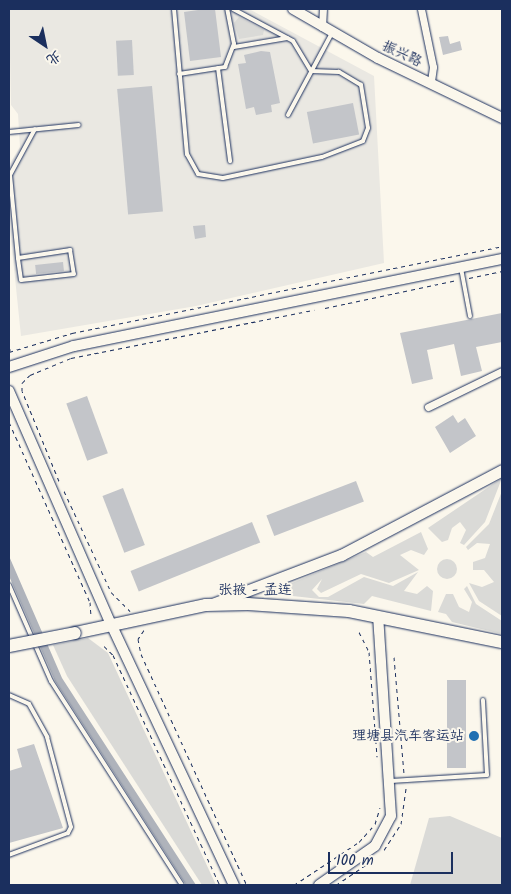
<!DOCTYPE html>
<meta charset="utf-8">
<style>
body{margin:0}
#map{position:relative;width:511px;height:894px;overflow:hidden;background:#fbf7ec;font-family:Kalam,"LXGW WenKai TC",sans-serif}
div>[style]{position:absolute}
[style*='--x']{left:calc(var(--x)*1px);top:calc(var(--y)*1px);width:calc(var(--w)*1px);rotate:calc(var(--a)*1deg)}
.built>*{inset:0;background:#eae8e2}
.green>*{inset:0;background:#dadad7}
.round{border-radius:50%}
.water>*{inset:0;background:#afb3bb}
.building>*{inset:0;background:#c3c5c9;transform-origin:0 0}
.path>*{height:1px;margin-top:-0.5px;transform-origin:0;background:repeating-linear-gradient(90deg,#1b2f5e 0 4px,transparent 0 8px)}
.roads{filter:drop-shadow(0 0 1px #1b2f5e) drop-shadow(0 0 1px #1b2f5e)}
.lane>*{height:4px;margin:-2px;padding:0 2px;transform-origin:2px;border-radius:2px;background:#fbf7ec}
.street>*{height:7px;margin:-3.5px;padding:0 3.5px;transform-origin:3.5px;border-radius:3.5px;background:#fbf7ec}
.secondary>*{height:10px;margin:-5px;padding:0 5px;transform-origin:5px;border-radius:5px;background:#fbf7ec}
.primary>*{height:11px;margin:-5.5px;padding:0 5.5px;transform-origin:5.5px;border-radius:5.5px;background:#fbf7ec}
.highway>*{height:12px;margin:-6px;padding:0 6px;transform-origin:6px;border-radius:6px;background:#fbf7ec}
.bridges{filter:drop-shadow(0 0 1px #1b2f5e) drop-shadow(0 0 1px #1b2f5e)}
.highway-bridge>*{height:12px;margin:-6px;padding:0 6px;transform-origin:6px;border-radius:6px;background:#fbf7ec}
.dots>*{width:14px;height:14px;translate:-50% -50%;box-sizing:border-box;border:2px solid #fbf7ec;border-radius:50%}
span{translate:-50% -50%;white-space:nowrap;text-align:center;line-height:1.15;-webkit-text-stroke:4px #fbf7ec;paint-order:stroke}
.street-label{font-size:14px;color:#1b2f5e}
.poi-label{font-size:14px;color:#1b2f5e}
.right{translate:-100% -50%;text-align:right}
.frame{position:absolute;inset:0;border:10px solid #1b2f5e;pointer-events:none}
.north{position:absolute;left:20px;top:20px;width:50px;height:50px;-webkit-text-stroke:4px #fbf7ec;paint-order:stroke;rotate:146deg;font-size:14px;font-weight:700;line-height:20px;text-align:center;color:#1b2f5e}
.north::after{content:'';display:block;margin:auto;width:18px;height:22px;background:#1b2f5e;clip-path:polygon(50% 0,100% 100%,50% 72%,0 100%)}
.scale{position:absolute;left:328px;top:852px;width:125px;height:22px;box-sizing:border-box;border:2px solid #1b2f5e;border-top:0;padding-left:6px;font-size:15px;line-height:18px;white-space:nowrap;color:#1b2f5e;-webkit-text-stroke:4px #fbf7ec;paint-order:stroke}
</style>
<div id="map">
<div class="built">
<div style="clip-path:polygon(9px 9px,249px 9px,374px 76px,384px 263px,196px 306px,21px 336px,9px 220px,9px 165px,20px 147px,18px 114px,11px 105px)"></div>
</div>
<div class="green">
<div style="clip-path:polygon(239px 17px,264px 30px,263px 35px,239px 39px,234px 23px)"></div>
<div style="clip-path:polygon(502px 478px,485px 522px,464px 545px,460px 543px,466px 530px,460px 522px,452px 528px,448px 540px,442px 542px,428px 528px)"></div>
<div style="clip-path:polygon(502px 491px,502px 616px,479px 601px,469px 583px,482px 587px,494px 582px,484px 570px,473px 570px,473px 562px,485px 558px,490px 544px,477px 543px,468px 550px,466px 547px,489px 524px)"></div>
<div style="clip-path:polygon(421px 532px,428px 549px,424px 555px,411px 550px,400px 555px,419px 570px,389px 583px,361px 574px,321px 593px,317px 589px,322px 579px,312px 590px,319px 597px,328px 597px,364px 577px,393px 586px,418px 572px,404px 591px,417px 594px,427px 586px,433px 591px,431px 611px,372px 596px,364px 604px,275px 594px,280px 588px,366px 552px,373px 557px)"></div>
<div class="round" style="left:437px;top:559px;width:20px;height:20px"></div>
<div style="clip-path:polygon(467px 586px,476px 604px,502px 621px,502px 634px,452px 622px,446px 614px,438px 612px,446px 594px,453px 594px,459px 607px,469px 612px,472px 602px,464px 589px)"></div>
<div style="clip-path:polygon(88px 638px,108px 653px,216px 885px,202px 885px,67px 676px,53px 645px)"></div>
<div style="clip-path:polygon(450px 816px,502px 838px,502px 885px,410px 885px,429px 818px)"></div>
</div>
<div class="water">
<div style="clip-path:polygon(9px 556px,62px 678px,196px 885px,186px 885px,55px 681px,9px 576px)"></div>
</div>
<div class="building">
<div style="clip-path:polygon(205px 9px,215px 9px,221px 57px,190px 61px,184px 12px)"></div>
<div style="clip-path:polygon(448px 36px,450px 44px,460px 41px,462px 50px,443px 55px,439px 37px)"></div>
<div style="left:132px;top:40px;width:35px;height:16px;rotate:87deg"></div>
<div style="clip-path:polygon(261px 51px,270px 52px,280px 103px,271px 105px,272px 112px,256px 115px,254px 107px,246px 109px,238px 64px,246px 63px,244px 55px)"></div>
<div style="left:152px;top:86px;width:126px;height:35px;rotate:85deg"></div>
<div style="left:353px;top:103px;width:32px;height:47px;rotate:79deg"></div>
<div style="clip-path:polygon(205px 225px,206px 237px,195px 239px,193px 226px)"></div>
<div style="left:63px;top:262px;width:9px;height:28px;rotate:84deg"></div>
<div style="clip-path:polygon(502px 313px,502px 342px,476px 347px,482px 371px,461px 376px,454px 344px,427px 350px,433px 379px,412px 384px,400px 333px)"></div>
<div style="left:87px;top:396px;width:61px;height:22px;rotate:70deg"></div>
<div style="clip-path:polygon(453px 415px,458px 423px,465px 418px,476px 436px,450px 453px,435px 427px)"></div>
<div style="left:356px;top:481px;width:22px;height:96px;rotate:69deg"></div>
<div style="left:123px;top:488px;width:61px;height:22px;rotate:69deg"></div>
<div style="left:252px;top:522px;width:22px;height:131px;rotate:68deg"></div>
<div style="left:447px;top:680px;width:19px;height:88px"></div>
<div style="clip-path:polygon(34px 744px,63px 828px,9px 843px,9px 771px,22px 767px,17px 749px)"></div>
</div>
<div class="path">
<div style="--x:469;--y:278;--w:34;--a:-12"></div>
<div style="--x:325;--y:308;--w:135;--a:-12"></div>
<div style="--x:9;--y:341;--w:10;--a:84"></div>
<div style="--x:9;--y:352;--w:66;--a:-16.8"></div>
<div style="--x:72;--y:333;--w:439;--a:-11.4"></div>
<div style="--x:9;--y:422;--w:197;--a:65.8"></div>
<div style="--x:90;--y:602;--w:14;--a:86"></div>
<div style="--x:59;--y:481;--w:97;--a:-112.3"></div>
<div style="--x:22;--y:391;--w:8;--a:-90"></div>
<div style="--x:22;--y:383;--w:11;--a:-45"></div>
<div style="--x:30;--y:375;--w:44;--a:-22.5"></div>
<div style="--x:71;--y:358;--w:248;--a:-11.2"></div>
<div style="--x:64;--y:491;--w:111;--a:65"></div>
<div style="--x:111;--y:592;--w:27;--a:45"></div>
<div style="--x:144;--y:630;--w:11;--a:124"></div>
<div style="--x:138;--y:639;--w:15;--a:79"></div>
<div style="--x:141;--y:654;--w:254;--a:65.4"></div>
<div style="--x:359;--y:632;--w:22;--a:63"></div>
<div style="--x:369;--y:652;--w:105;--a:85.6"></div>
<div style="--x:104;--y:646;--w:13;--a:45"></div>
<div style="--x:113;--y:655;--w:254;--a:65.1"></div>
<div style="--x:394;--y:657;--w:117;--a:85.1"></div>
<div style="--x:384;--y:850;--w:31;--a:-57"></div>
<div style="--x:401;--y:824;--w:36;--a:-82"></div>
<div style="--x:294;--y:885;--w:78;--a:-33.5"></div>
<div style="--x:359;--y:842;--w:24;--a:-48"></div>
<div style="--x:375;--y:824;--w:17;--a:-73"></div>
<div style="--x:336;--y:885;--w:48;--a:-34"></div>
</div>
<div class="roads">
<div class="lane">
<div style="--x:174;--y:9;--w:146;--a:84.9"></div>
<div style="--x:187;--y:154;--w:23;--a:61"></div>
<div style="--x:198;--y:174;--w:25;--a:9"></div>
<div style="--x:223;--y:178;--w:101;--a:-12"></div>
<div style="--x:322;--y:157;--w:44;--a:-21.3"></div>
<div style="--x:363;--y:141;--w:14;--a:-69"></div>
<div style="--x:368;--y:128;--w:44;--a:-99.2"></div>
<div style="--x:361;--y:85;--w:26;--a:-149"></div>
<div style="--x:339;--y:72;--w:28;--a:-178"></div>
<div style="--x:311;--y:71;--w:35;--a:-121"></div>
<div style="--x:293;--y:41;--w:68;--a:-151.9"></div>
<div style="--x:234;--y:47;--w:54;--a:-9.6"></div>
<div style="--x:218;--y:68;--w:94;--a:82.6"></div>
<div style="--x:179;--y:74;--w:47;--a:-8.7"></div>
<div style="--x:225;--y:67;--w:25;--a:-69"></div>
<div style="--x:234;--y:44;--w:36;--a:-101"></div>
<div style="--x:288;--y:115;--w:93;--a:-61.8"></div>
<div style="--x:9;--y:132;--w:70;--a:-5.7"></div>
<div style="--x:18;--y:258;--w:53;--a:-8.7"></div>
<div style="--x:70;--y:250;--w:24;--a:81"></div>
<div style="--x:74;--y:274;--w:53;--a:173.5"></div>
<div style="--x:21;--y:280;--w:22;--a:-98"></div>
<div style="--x:18;--y:258;--w:83;--a:-95.5"></div>
<div style="--x:10;--y:175;--w:52;--a:-61.5"></div>
<div style="--x:461;--y:268;--w:49;--a:79.4"></div>
<div style="--x:9;--y:585;--w:105;--a:66.4"></div>
<div style="--x:51;--y:681;--w:242;--a:57.3"></div>
<div style="--x:9;--y:695;--w:22;--a:24"></div>
<div style="--x:29;--y:704;--w:38;--a:61"></div>
<div style="--x:47;--y:737;--w:93;--a:75.1"></div>
<div style="--x:71;--y:827;--w:7;--a:117"></div>
<div style="--x:68;--y:833;--w:63;--a:159.6"></div>
<div style="--x:391;--y:781;--w:96;--a:-3.6"></div>
<div style="--x:487;--y:775;--w:75;--a:-93.1"></div>
</div>
<div class="street">
<div style="--x:421;--y:9;--w:59;--a:78.3"></div>
<div style="--x:433;--y:67;--w:15;--a:98"></div>
<div style="--x:322;--y:27;--w:18;--a:-87"></div>
<div style="--x:428;--y:407;--w:82;--a:-25.9"></div>
</div>
<div class="secondary">
<div style="--x:293;--y:9;--w:98;--a:30"></div>
<div style="--x:378;--y:58;--w:138;--a:25.8"></div>
<div style="--x:9;--y:367;--w:68;--a:-17.9"></div>
<div style="--x:74;--y:346;--w:437;--a:-11.5"></div>
<div style="--x:9;--y:391;--w:254;--a:66.4"></div>
<div style="--x:111;--y:624;--w:289;--a:64.8"></div>
<div style="--x:319;--y:885;--w:68;--a:-34.9"></div>
<div style="--x:375;--y:846;--w:34;--a:-62"></div>
<div style="--x:391;--y:816;--w:199;--a:-93.7"></div>
</div>
<div class="primary">
<div style="--x:215;--y:603;--w:135;--a:-20.9"></div>
<div style="--x:341;--y:555;--w:182;--a:-27.8"></div>
</div>
<div class="highway">
<div style="--x:75;--y:633;--w:134;--a:-12.1"></div>
<div style="--x:206;--y:605;--w:42;--a:-1.4"></div>
<div style="--x:248;--y:604;--w:101;--a:4"></div>
<div style="--x:349;--y:611;--w:156;--a:11.5"></div>
</div>
</div>
<div class="bridges">
<div class="highway-bridge">
<div style="--x:9;--y:646;--w:67;--a:-11.1"></div>
</div>
</div>
<div class="dots">
<div style="left:474px;top:736px;background:#1f6fb2"></div>
</div>
<div class="street-label">
<span style="left:402px;top:54px;rotate:25deg">振兴路</span>
<span style="left:255px;top:590px">张掖 - 孟连</span>
</div>
<div class="poi-label">
<span class="right" style="left:464px;top:736px">理塘县汽车客运站</span>
</div>
<div class="frame"></div>
<div class="north">北</div>
<div class="scale">100 m</div>
</div>
